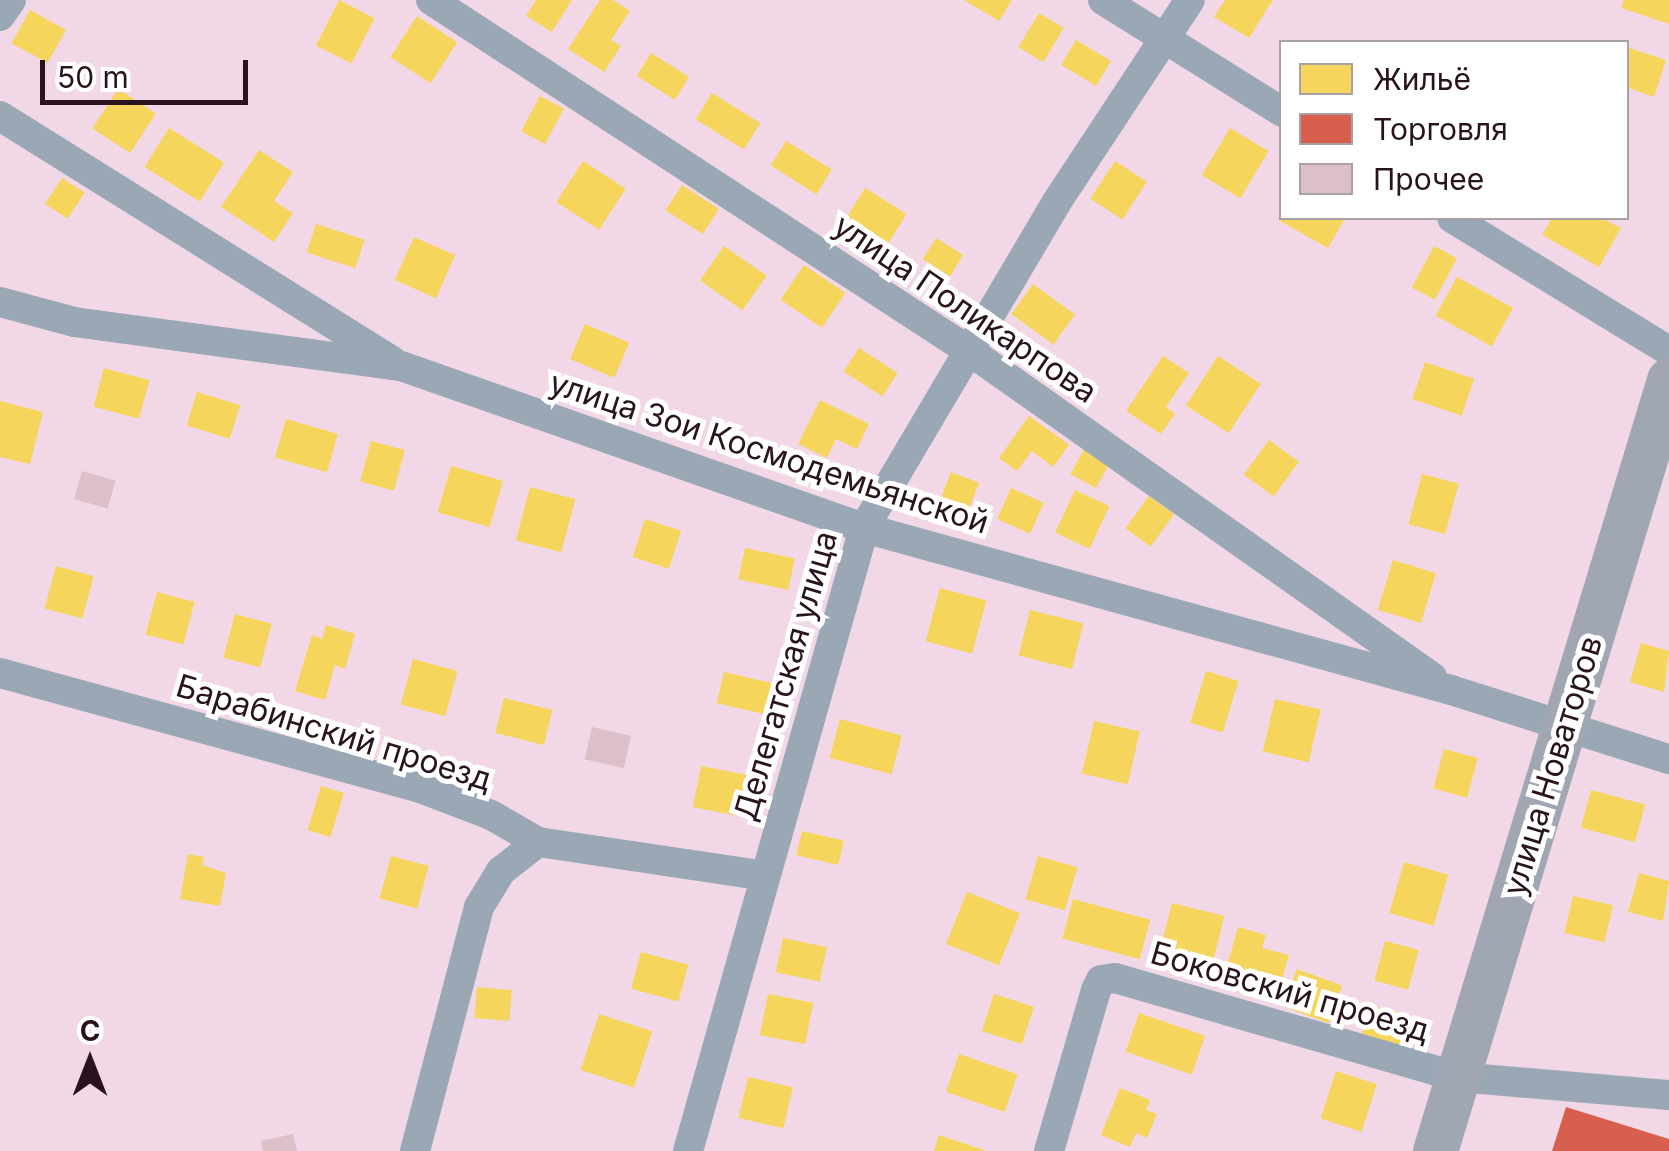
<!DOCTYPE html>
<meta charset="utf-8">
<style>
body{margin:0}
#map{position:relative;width:1669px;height:1151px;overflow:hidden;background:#f2d8e6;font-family:Inter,sans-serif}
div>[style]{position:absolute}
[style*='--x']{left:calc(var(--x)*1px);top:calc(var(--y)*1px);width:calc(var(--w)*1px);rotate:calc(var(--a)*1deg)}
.homes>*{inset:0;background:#f6d55c;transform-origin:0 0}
.shops>*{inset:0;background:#d6604d}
.building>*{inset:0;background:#ddbfca;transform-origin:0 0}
.minor>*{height:30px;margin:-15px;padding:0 15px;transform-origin:15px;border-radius:15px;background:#99a8b4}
.secondary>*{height:45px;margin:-22.5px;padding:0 22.5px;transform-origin:22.5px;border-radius:22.5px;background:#a0a7b3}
span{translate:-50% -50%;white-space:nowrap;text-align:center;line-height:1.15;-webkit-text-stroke:10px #fff;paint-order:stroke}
.street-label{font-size:32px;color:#28131f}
.legend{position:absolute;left:1279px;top:40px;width:350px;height:180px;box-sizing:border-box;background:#fff;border:2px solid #a9a1a5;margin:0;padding:12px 18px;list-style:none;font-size:30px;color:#28131f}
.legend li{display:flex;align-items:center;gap:20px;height:50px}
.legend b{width:50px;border:2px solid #a9a1a5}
.north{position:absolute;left:40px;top:1011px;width:100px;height:100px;-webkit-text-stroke:8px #fff;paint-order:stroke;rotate:0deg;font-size:28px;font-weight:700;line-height:40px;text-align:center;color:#28131f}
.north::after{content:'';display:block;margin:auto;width:35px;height:45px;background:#28131f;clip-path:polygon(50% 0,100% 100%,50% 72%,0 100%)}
.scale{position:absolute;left:40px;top:60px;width:208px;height:45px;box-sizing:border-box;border:5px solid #28131f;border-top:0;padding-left:12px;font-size:30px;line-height:35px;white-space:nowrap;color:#28131f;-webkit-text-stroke:8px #fff;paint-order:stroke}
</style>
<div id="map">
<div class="homes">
<div style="left:339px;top:0;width:40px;height:51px;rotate:27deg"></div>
<div style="clip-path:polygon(536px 0,572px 0,552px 32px,526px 16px)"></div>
<div style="clip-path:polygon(600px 0,613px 0,630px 11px,611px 40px,621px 46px,604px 72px,568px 49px)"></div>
<div style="clip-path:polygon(964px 0,1012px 0,999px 21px)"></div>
<div style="clip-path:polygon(1225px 0,1273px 0,1249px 38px,1214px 17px)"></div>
<div style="clip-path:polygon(1624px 0,1669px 0,1669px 24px,1621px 8px)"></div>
<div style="left:30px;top:10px;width:41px;height:38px;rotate:29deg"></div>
<div style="left:1039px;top:13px;width:29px;height:40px;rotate:31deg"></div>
<div style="left:417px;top:16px;width:48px;height:49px;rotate:33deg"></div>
<div style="left:1076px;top:40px;width:41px;height:29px;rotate:31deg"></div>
<div style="clip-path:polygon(1626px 47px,1666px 60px,1654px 97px,1626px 87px)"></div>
<div style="left:651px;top:53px;width:45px;height:27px;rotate:32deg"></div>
<div style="left:118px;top:89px;width:45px;height:47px;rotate:33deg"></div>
<div style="left:712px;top:93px;width:57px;height:31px;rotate:32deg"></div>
<div style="left:540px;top:96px;width:27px;height:40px;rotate:28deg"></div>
<div style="left:169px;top:128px;width:65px;height:46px;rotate:32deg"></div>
<div style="left:1230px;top:128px;width:45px;height:55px;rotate:31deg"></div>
<div style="left:786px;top:141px;width:54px;height:29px;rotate:32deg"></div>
<div style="clip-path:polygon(259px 150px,293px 172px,274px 201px,293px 213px,274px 242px,221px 207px)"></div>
<div style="left:583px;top:161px;width:51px;height:49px;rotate:33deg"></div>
<div style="left:1115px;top:161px;width:38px;height:45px;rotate:33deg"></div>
<div style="left:62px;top:178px;width:27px;height:31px;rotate:33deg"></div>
<div style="left:682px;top:185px;width:44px;height:30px;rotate:33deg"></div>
<div style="left:865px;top:188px;width:49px;height:34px;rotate:32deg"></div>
<div style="clip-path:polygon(1282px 218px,1345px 218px,1328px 248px,1280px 221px)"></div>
<div style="clip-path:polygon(1552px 218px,1601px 218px,1621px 228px,1599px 267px,1542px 235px)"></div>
<div style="left:316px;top:224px;width:51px;height:30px;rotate:18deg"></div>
<div style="left:414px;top:237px;width:45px;height:47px;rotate:24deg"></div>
<div style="left:936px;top:238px;width:32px;height:25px;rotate:32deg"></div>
<div style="left:724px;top:246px;width:52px;height:42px;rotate:35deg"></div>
<div style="left:1434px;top:246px;width:26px;height:47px;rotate:28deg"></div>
<div style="left:804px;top:265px;width:50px;height:42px;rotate:34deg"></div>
<div style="left:1457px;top:277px;width:64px;height:44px;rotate:29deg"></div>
<div style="left:1033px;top:284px;width:52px;height:37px;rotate:36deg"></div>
<div style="left:585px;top:324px;width:48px;height:38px;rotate:23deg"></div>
<div style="left:859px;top:348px;width:46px;height:28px;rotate:33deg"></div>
<div style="clip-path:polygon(1163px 356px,1189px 373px,1166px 407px,1175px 414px,1161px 434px,1126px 411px)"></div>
<div style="left:1218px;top:356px;width:51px;height:59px;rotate:33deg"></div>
<div style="left:1425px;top:362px;width:52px;height:39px;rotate:19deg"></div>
<div style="left:104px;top:368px;width:47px;height:40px;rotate:15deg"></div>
<div style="left:197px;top:392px;width:45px;height:35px;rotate:17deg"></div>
<div style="clip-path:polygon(820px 400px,869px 424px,857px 449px,836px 439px,827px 458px,798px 444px)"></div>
<div style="clip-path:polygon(0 401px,43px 412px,30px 464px,0 457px)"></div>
<div style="clip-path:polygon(1029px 416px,1069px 445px,1053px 467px,1032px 451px,1017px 471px,999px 458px)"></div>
<div style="left:286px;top:419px;width:54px;height:40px;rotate:16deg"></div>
<div style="left:1269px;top:440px;width:37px;height:43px;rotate:36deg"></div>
<div style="left:371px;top:441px;width:35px;height:42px;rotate:15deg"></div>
<div style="left:1086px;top:446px;width:29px;height:32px;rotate:29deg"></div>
<div style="left:451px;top:466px;width:54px;height:48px;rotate:16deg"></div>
<div style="left:951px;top:472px;width:30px;height:36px;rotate:21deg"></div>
<div style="left:1422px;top:474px;width:38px;height:52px;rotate:15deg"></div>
<div style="left:530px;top:487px;width:47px;height:55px;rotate:15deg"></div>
<div style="left:1011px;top:488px;width:36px;height:34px;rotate:24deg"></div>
<div style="left:1075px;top:490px;width:38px;height:47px;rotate:25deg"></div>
<div style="left:1149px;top:496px;width:31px;height:40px;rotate:36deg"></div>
<div style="left:645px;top:519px;width:38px;height:40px;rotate:18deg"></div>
<div style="left:745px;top:548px;width:51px;height:32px;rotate:12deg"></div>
<div style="left:1393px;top:560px;width:45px;height:52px;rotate:17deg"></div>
<div style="left:56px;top:566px;width:39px;height:44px;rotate:15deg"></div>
<div style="left:940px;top:588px;width:48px;height:55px;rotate:15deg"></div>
<div style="left:157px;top:592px;width:39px;height:44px;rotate:15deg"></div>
<div style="left:1030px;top:610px;width:55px;height:47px;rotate:14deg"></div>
<div style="left:235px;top:614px;width:38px;height:45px;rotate:15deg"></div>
<div style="clip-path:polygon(326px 625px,355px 634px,345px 669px,335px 665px,325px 700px,295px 691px,312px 635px,322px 639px)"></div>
<div style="clip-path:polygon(1641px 643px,1669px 651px,1664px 692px,1630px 682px)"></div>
<div style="left:413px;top:659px;width:46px;height:47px;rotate:15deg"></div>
<div style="left:1206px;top:671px;width:34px;height:54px;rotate:17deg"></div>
<div style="left:724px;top:672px;width:50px;height:32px;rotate:13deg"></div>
<div style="left:504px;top:698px;width:50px;height:36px;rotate:14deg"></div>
<div style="left:1275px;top:699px;width:47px;height:54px;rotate:13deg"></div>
<div style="left:840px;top:719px;width:64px;height:40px;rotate:15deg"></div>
<div style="left:1094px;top:721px;width:47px;height:54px;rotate:13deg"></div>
<div style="left:1444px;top:749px;width:35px;height:41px;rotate:15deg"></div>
<div style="left:701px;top:766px;width:46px;height:42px;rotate:11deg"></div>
<div style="left:321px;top:786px;width:24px;height:46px;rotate:17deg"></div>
<div style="left:1591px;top:790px;width:56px;height:39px;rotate:15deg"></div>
<div style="left:802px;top:831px;width:43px;height:25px;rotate:13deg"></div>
<div style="clip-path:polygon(188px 854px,204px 857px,202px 865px,226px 873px,220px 906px,180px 899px)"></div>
<div style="left:391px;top:856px;width:39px;height:44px;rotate:15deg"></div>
<div style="left:1038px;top:856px;width:41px;height:45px;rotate:16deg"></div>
<div style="left:1404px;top:862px;width:46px;height:53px;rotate:16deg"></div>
<div style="clip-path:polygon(1639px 873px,1669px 881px,1663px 921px,1628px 912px)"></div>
<div style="left:967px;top:892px;width:57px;height:56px;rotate:22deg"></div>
<div style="left:1573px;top:896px;width:41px;height:38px;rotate:13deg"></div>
<div style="left:1073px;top:899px;width:80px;height:41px;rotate:15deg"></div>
<div style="left:1172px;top:903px;width:54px;height:58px;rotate:14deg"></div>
<div style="clip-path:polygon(1238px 927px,1266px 935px,1262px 948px,1289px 955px,1278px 992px,1224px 977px)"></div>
<div style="left:783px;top:938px;width:45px;height:35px;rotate:12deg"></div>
<div style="left:1385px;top:941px;width:35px;height:41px;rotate:15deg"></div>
<div style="left:641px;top:952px;width:49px;height:38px;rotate:15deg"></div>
<div style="left:1297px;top:969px;width:48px;height:40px;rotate:20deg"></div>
<div style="left:477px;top:987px;width:35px;height:31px;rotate:5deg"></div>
<div style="left:768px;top:994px;width:46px;height:42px;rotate:11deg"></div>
<div style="left:994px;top:994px;width:42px;height:39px;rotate:18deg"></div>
<div style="left:1369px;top:1005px;width:44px;height:36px;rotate:14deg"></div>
<div style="left:1139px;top:1013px;width:70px;height:41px;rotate:19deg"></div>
<div style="left:599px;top:1014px;width:56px;height:59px;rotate:18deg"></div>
<div style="left:959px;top:1054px;width:62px;height:40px;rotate:19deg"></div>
<div style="left:1336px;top:1071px;width:43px;height:50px;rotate:18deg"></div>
<div style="left:748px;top:1077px;width:46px;height:42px;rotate:13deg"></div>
<div style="clip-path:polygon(1120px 1088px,1150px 1100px,1146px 1110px,1157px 1114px,1147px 1138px,1136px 1133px,1130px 1147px,1101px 1135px)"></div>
<div style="clip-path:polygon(939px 1135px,984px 1150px,984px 1151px,934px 1151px)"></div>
</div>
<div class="shops">
<div style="clip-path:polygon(1566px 1107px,1669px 1139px,1669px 1151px,1552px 1151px)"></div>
</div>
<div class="building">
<div style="left:82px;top:471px;width:35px;height:29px;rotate:16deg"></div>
<div style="left:592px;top:727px;width:40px;height:33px;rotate:13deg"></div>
<div style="clip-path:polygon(293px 1134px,297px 1151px,263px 1151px,261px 1141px)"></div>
</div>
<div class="minor">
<div style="--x:431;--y:0;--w:645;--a:33.1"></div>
<div style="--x:971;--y:352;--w:564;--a:35.18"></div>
<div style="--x:1103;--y:0;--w:211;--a:32"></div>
<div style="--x:0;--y:16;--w:19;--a:-55"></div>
<div style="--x:0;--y:116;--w:462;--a:32"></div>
<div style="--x:1452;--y:218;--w:255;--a:31.5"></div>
<div style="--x:0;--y:302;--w:77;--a:15.1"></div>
<div style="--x:74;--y:322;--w:330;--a:7.7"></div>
<div style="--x:401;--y:366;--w:491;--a:19.3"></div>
<div style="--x:864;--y:528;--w:609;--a:15.43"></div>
<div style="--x:1451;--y:690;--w:229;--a:17.6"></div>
<div style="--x:0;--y:673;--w:435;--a:15.3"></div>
<div style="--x:420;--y:788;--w:76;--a:20.8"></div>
<div style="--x:491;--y:815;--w:54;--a:29.9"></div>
<div style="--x:538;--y:842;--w:230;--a:8.5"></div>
<div style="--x:415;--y:1151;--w:252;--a:-75.3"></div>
<div style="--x:479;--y:907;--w:42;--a:-58.6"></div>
<div style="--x:501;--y:871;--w:47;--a:-38.1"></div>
<div style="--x:688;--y:1151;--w:647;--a:-74.22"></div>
<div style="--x:864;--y:528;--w:377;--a:-59.4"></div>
<div style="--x:1056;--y:203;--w:243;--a:-56.6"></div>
<div style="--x:1049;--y:1151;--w:168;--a:-73.7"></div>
<div style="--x:1096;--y:990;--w:11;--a:-63"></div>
<div style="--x:1101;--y:980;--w:14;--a:-8"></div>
<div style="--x:1115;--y:978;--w:357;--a:16.1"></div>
<div style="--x:1458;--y:1077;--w:212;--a:4.9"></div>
</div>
<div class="secondary">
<div style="--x:1435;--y:1151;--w:806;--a:-73.12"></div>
</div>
<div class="street-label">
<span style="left:965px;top:309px;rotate:34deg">улица Поликарпова</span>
<span style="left:769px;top:453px;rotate:18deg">улица Зои Космодемьянской</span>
<span style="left:786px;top:676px;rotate:-74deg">Делегатская улица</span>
<span style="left:334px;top:733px;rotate:17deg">Барабинский проезд</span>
<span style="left:1553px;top:766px;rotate:-73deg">улица Новаторов</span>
<span style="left:1290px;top:992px;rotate:16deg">Боковский проезд</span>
</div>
<ul class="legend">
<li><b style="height:28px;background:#f6d55c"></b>Жильё</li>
<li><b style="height:28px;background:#d6604d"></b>Торговля</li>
<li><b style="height:28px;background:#ddbfca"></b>Прочее</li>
</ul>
<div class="north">С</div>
<div class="scale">50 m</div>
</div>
